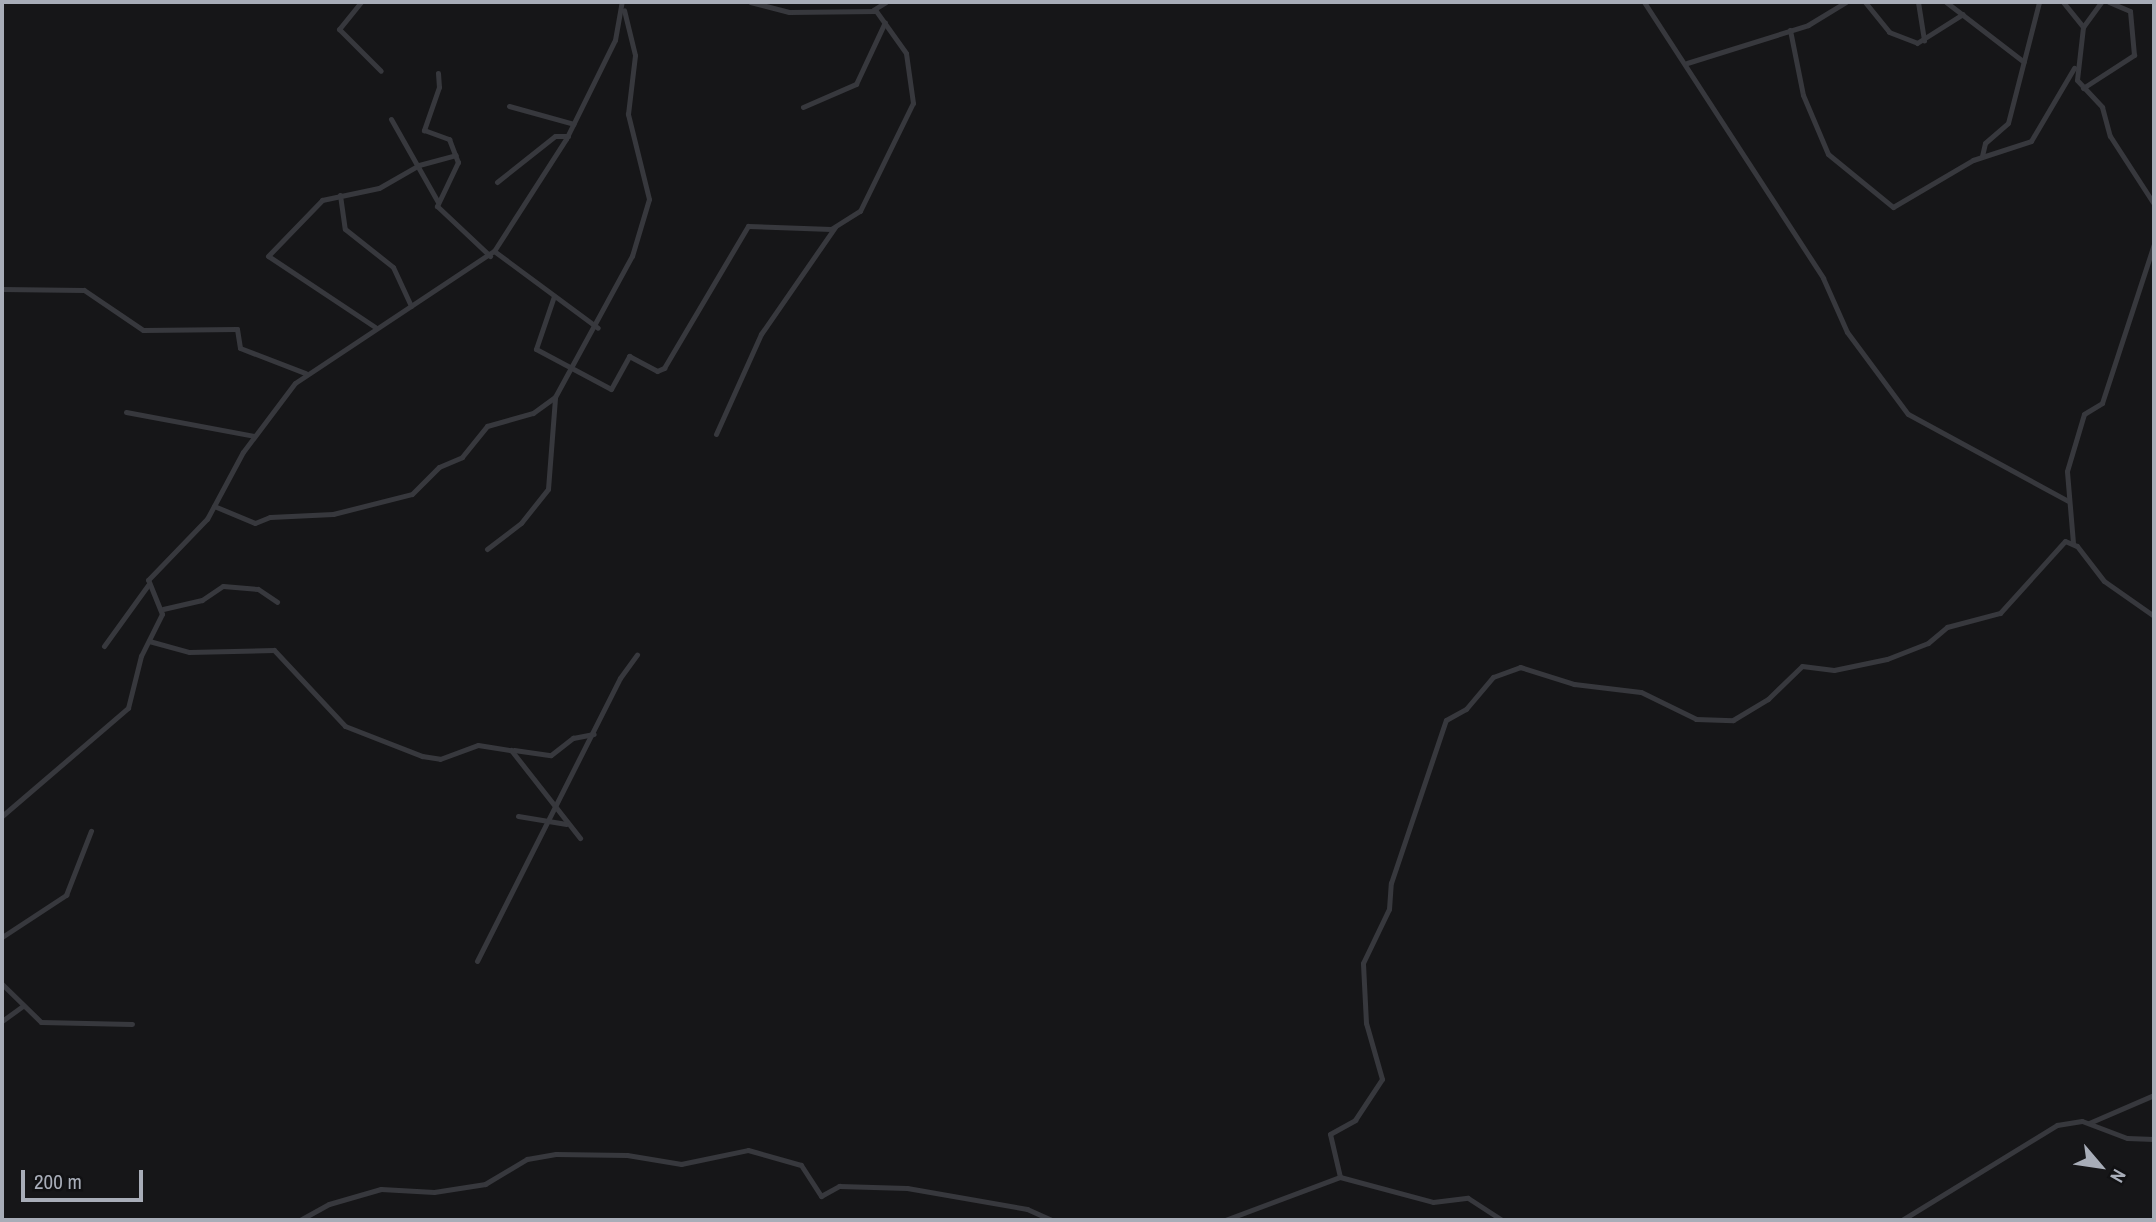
<!DOCTYPE html>
<style>
body{margin:0}
#map{position:relative;width:2156px;height:1222px;overflow:hidden;background:#161618;font-family:"Archivo Narrow",sans-serif}
div>[style]{position:absolute}
[style*='--x']{left:calc(var(--x)*1px);top:calc(var(--y)*1px);width:calc(var(--w)*1px);rotate:calc(var(--a)*1deg)}
.minor>*{height:5px;margin:-2.5px;padding:0 2.5px;transform-origin:2.5px;border-radius:2.5px;background:#37383d}
span{translate:-50% -50%;white-space:nowrap;text-align:center;line-height:1.15;-webkit-text-stroke:6px #111113;paint-order:stroke}
.frame{position:absolute;inset:0;border:4px solid #a8adb8;pointer-events:none}
.north{position:absolute;left:2065px;top:1131px;width:70px;height:70px;-webkit-text-stroke:5px #111113;paint-order:stroke;rotate:119deg;font-size:19px;font-weight:700;line-height:28px;text-align:center;color:#a8adb8}
.north::after{content:'';display:block;margin:auto;width:24px;height:32px;background:#a8adb8;clip-path:polygon(50% 0,100% 100%,50% 72%,0 100%)}
.scale{position:absolute;left:21px;top:1170px;width:122px;height:32px;box-sizing:border-box;border:4px solid #a8adb8;border-top:0;padding-left:9px;font-size:21px;line-height:24px;white-space:nowrap;color:#a8adb8;-webkit-text-stroke:5px #111113;paint-order:stroke}
</style>
<div id="map">
<div class="minor">
<div style="--x:361;--y:2;--w:35;--a:129"></div>
<div style="--x:339;--y:29;--w:59;--a:45"></div>
<div style="--x:1644;--y:2;--w:329;--a:57"></div>
<div style="--x:1823;--y:278;--w:59;--a:66"></div>
<div style="--x:1847;--y:332;--w:102;--a:53.4"></div>
<div style="--x:1908;--y:414;--w:182;--a:28.5"></div>
<div style="--x:1865;--y:2;--w:38;--a:51"></div>
<div style="--x:1889;--y:32;--w:30;--a:21"></div>
<div style="--x:1917;--y:43;--w:54;--a:-32.2"></div>
<div style="--x:1918;--y:2;--w:39;--a:81"></div>
<div style="--x:1946;--y:2;--w:98;--a:37.6"></div>
<div style="--x:2063;--y:2;--w:32;--a:51"></div>
<div style="--x:2083;--y:27;--w:53;--a:96.5"></div>
<div style="--x:2077;--y:80;--w:37;--a:47"></div>
<div style="--x:2102;--y:107;--w:30;--a:75"></div>
<div style="--x:2110;--y:136;--w:81;--a:57.1"></div>
<div style="--x:873;--y:10;--w:15;--a:-32"></div>
<div style="--x:2083;--y:27;--w:31;--a:-54"></div>
<div style="--x:1790;--y:30;--w:66;--a:78.7"></div>
<div style="--x:1803;--y:95;--w:64;--a:67"></div>
<div style="--x:1828;--y:154;--w:84;--a:39.2"></div>
<div style="--x:1893;--y:207;--w:93;--a:-30.4"></div>
<div style="--x:1973;--y:160;--w:61;--a:-18.1"></div>
<div style="--x:2031;--y:141;--w:85;--a:-59.5"></div>
<div style="--x:1687;--y:63;--w:127;--a:-17.4"></div>
<div style="--x:1808;--y:25;--w:44;--a:-31.2"></div>
<div style="--x:438;--y:73;--w:14;--a:86"></div>
<div style="--x:439;--y:87;--w:46;--a:109.2"></div>
<div style="--x:424;--y:130;--w:27;--a:20"></div>
<div style="--x:449;--y:139;--w:25;--a:69"></div>
<div style="--x:458;--y:162;--w:49;--a:115.5"></div>
<div style="--x:437;--y:206;--w:73;--a:43.3"></div>
<div style="--x:2083;--y:88;--w:61;--a:-32.9"></div>
<div style="--x:2134;--y:55;--w:44;--a:-95.2"></div>
<div style="--x:2130;--y:11;--w:23;--a:-157"></div>
<div style="--x:509;--y:106;--w:67;--a:15.5"></div>
<div style="--x:803;--y:107;--w:58;--a:-23.5"></div>
<div style="--x:856;--y:84;--w:68;--a:-64.9"></div>
<div style="--x:391;--y:119;--w:95;--a:60.5"></div>
<div style="--x:1982;--y:156;--w:13;--a:-77"></div>
<div style="--x:1985;--y:143;--w:30;--a:-41"></div>
<div style="--x:2008;--y:123;--w:125;--a:-75.6"></div>
<div style="--x:497;--y:182;--w:74;--a:-38.4"></div>
<div style="--x:555;--y:136;--w:13;--a:0"></div>
<div style="--x:340;--y:195;--w:34;--a:82"></div>
<div style="--x:345;--y:229;--w:61;--a:38.4"></div>
<div style="--x:393;--y:267;--w:43;--a:65.2"></div>
<div style="--x:494;--y:251;--w:129;--a:36.5"></div>
<div style="--x:2;--y:289;--w:82;--a:0.7"></div>
<div style="--x:84;--y:290;--w:71;--a:34.1"></div>
<div style="--x:143;--y:330;--w:94;--a:-0.6"></div>
<div style="--x:237;--y:329;--w:19;--a:81"></div>
<div style="--x:240;--y:348;--w:70;--a:21"></div>
<div style="--x:554;--y:296;--w:56;--a:108.8"></div>
<div style="--x:536;--y:349;--w:85;--a:28.1"></div>
<div style="--x:611;--y:389;--w:38;--a:-61"></div>
<div style="--x:629;--y:356;--w:32;--a:28"></div>
<div style="--x:657;--y:371;--w:8;--a:-23"></div>
<div style="--x:664;--y:368;--w:165;--a:-59.4"></div>
<div style="--x:748;--y:226;--w:83;--a:2.1"></div>
<div style="--x:831;--y:229;--w:34;--a:-32"></div>
<div style="--x:860;--y:211;--w:120;--a:-63.9"></div>
<div style="--x:913;--y:103;--w:50;--a:-98"></div>
<div style="--x:906;--y:53;--w:52;--a:-125.5"></div>
<div style="--x:876;--y:11;--w:87;--a:179.3"></div>
<div style="--x:789;--y:12;--w:40;--a:-165.6"></div>
<div style="--x:375;--y:327;--w:128;--a:-146.4"></div>
<div style="--x:268;--y:256;--w:78;--a:-46"></div>
<div style="--x:322;--y:200;--w:58;--a:-11.9"></div>
<div style="--x:379;--y:188;--w:46;--a:-29.9"></div>
<div style="--x:419;--y:165;--w:38;--a:-15"></div>
<div style="--x:126;--y:412;--w:130;--a:10.6"></div>
<div style="--x:716;--y:434;--w:110;--a:-65.8"></div>
<div style="--x:761;--y:334;--w:130;--a:-55.3"></div>
<div style="--x:214;--y:506;--w:44;--a:22.5"></div>
<div style="--x:255;--y:523;--w:16;--a:-22"></div>
<div style="--x:270;--y:517;--w:63;--a:-2.7"></div>
<div style="--x:333;--y:514;--w:81;--a:-14.2"></div>
<div style="--x:412;--y:494;--w:38;--a:-45"></div>
<div style="--x:439;--y:467;--w:25;--a:-23"></div>
<div style="--x:462;--y:457;--w:40;--a:-51"></div>
<div style="--x:487;--y:426;--w:48;--a:-15.8"></div>
<div style="--x:533;--y:413;--w:27;--a:-36"></div>
<div style="--x:555;--y:397;--w:161;--a:-61.4"></div>
<div style="--x:632;--y:256;--w:59;--a:-73.4"></div>
<div style="--x:649;--y:199;--w:88;--a:-103.9"></div>
<div style="--x:628;--y:114;--w:59;--a:-83.2"></div>
<div style="--x:635;--y:55;--w:46;--a:-103.7"></div>
<div style="--x:2073;--y:543;--w:72;--a:-94.8"></div>
<div style="--x:2067;--y:471;--w:59;--a:-73.4"></div>
<div style="--x:2084;--y:414;--w:21;--a:-31"></div>
<div style="--x:2102;--y:403;--w:167;--a:-71.9"></div>
<div style="--x:487;--y:549;--w:43;--a:-37.4"></div>
<div style="--x:521;--y:523;--w:43;--a:-51.5"></div>
<div style="--x:548;--y:489;--w:92;--a:-85.6"></div>
<div style="--x:163;--y:609;--w:40;--a:-13"></div>
<div style="--x:202;--y:600;--w:25;--a:-34"></div>
<div style="--x:223;--y:586;--w:35;--a:5"></div>
<div style="--x:258;--y:589;--w:23;--a:34"></div>
<div style="--x:149;--y:641;--w:41;--a:15.4"></div>
<div style="--x:189;--y:652;--w:85;--a:-1.3"></div>
<div style="--x:274;--y:650;--w:104;--a:46.9"></div>
<div style="--x:345;--y:726;--w:83;--a:21.3"></div>
<div style="--x:422;--y:756;--w:18;--a:9"></div>
<div style="--x:440;--y:759;--w:40;--a:-20.2"></div>
<div style="--x:478;--y:745;--w:33;--a:9"></div>
<div style="--x:511;--y:750;--w:112;--a:51.9"></div>
<div style="--x:104;--y:646;--w:75;--a:-54.2"></div>
<div style="--x:514;--y:750;--w:37;--a:8"></div>
<div style="--x:551;--y:755;--w:28;--a:-38"></div>
<div style="--x:573;--y:738;--w:21;--a:-11"></div>
<div style="--x:2;--y:816;--w:166;--a:-40.6"></div>
<div style="--x:128;--y:708;--w:54;--a:-76"></div>
<div style="--x:141;--y:656;--w:47;--a:-63.4"></div>
<div style="--x:162;--y:614;--w:37;--a:-112"></div>
<div style="--x:148;--y:580;--w:85;--a:-46"></div>
<div style="--x:207;--y:519;--w:76;--a:-61.8"></div>
<div style="--x:243;--y:452;--w:86;--a:-53"></div>
<div style="--x:295;--y:383;--w:239;--a:-33.6"></div>
<div style="--x:494;--y:251;--w:133;--a:-57.3"></div>
<div style="--x:566;--y:139;--w:110;--a:-63.7"></div>
<div style="--x:615;--y:40;--w:39;--a:-80"></div>
<div style="--x:518;--y:816;--w:49;--a:9.5"></div>
<div style="--x:2;--y:937;--w:77;--a:-33.3"></div>
<div style="--x:66;--y:895;--w:69;--a:-68.7"></div>
<div style="--x:477;--y:961;--w:317;--a:-63.2"></div>
<div style="--x:620;--y:678;--w:29;--a:-54"></div>
<div style="--x:2;--y:984;--w:54;--a:44.3"></div>
<div style="--x:41;--y:1022;--w:91;--a:1.3"></div>
<div style="--x:2;--y:1021;--w:26;--a:-36"></div>
<div style="--x:2089;--y:1123;--w:71;--a:-23.3"></div>
<div style="--x:1340;--y:1177;--w:44;--a:-103.1"></div>
<div style="--x:1330;--y:1134;--w:29;--a:-29"></div>
<div style="--x:1355;--y:1120;--w:49;--a:-56.6"></div>
<div style="--x:1382;--y:1079;--w:58;--a:-105.9"></div>
<div style="--x:1366;--y:1023;--w:60;--a:-92.9"></div>
<div style="--x:1363;--y:963;--w:60;--a:-64.3"></div>
<div style="--x:1389;--y:909;--w:26;--a:-86"></div>
<div style="--x:1391;--y:883;--w:172;--a:-71.4"></div>
<div style="--x:1446;--y:720;--w:23;--a:-29"></div>
<div style="--x:1466;--y:709;--w:42;--a:-49.8"></div>
<div style="--x:1493;--y:677;--w:29;--a:-20"></div>
<div style="--x:1520;--y:667;--w:57;--a:17.5"></div>
<div style="--x:1574;--y:684;--w:67;--a:6.8"></div>
<div style="--x:1641;--y:692;--w:61;--a:26.1"></div>
<div style="--x:1696;--y:719;--w:37;--a:2"></div>
<div style="--x:1733;--y:720;--w:41;--a:-31"></div>
<div style="--x:1768;--y:699;--w:47;--a:-44.1"></div>
<div style="--x:1802;--y:666;--w:32;--a:7"></div>
<div style="--x:1834;--y:670;--w:54;--a:-11.7"></div>
<div style="--x:1887;--y:659;--w:44;--a:-21.3"></div>
<div style="--x:1928;--y:643;--w:25;--a:-40"></div>
<div style="--x:1947;--y:627;--w:55;--a:-14.8"></div>
<div style="--x:2000;--y:613;--w:97;--a:-47.9"></div>
<div style="--x:2065;--y:541;--w:13;--a:23"></div>
<div style="--x:2077;--y:546;--w:44;--a:52.4"></div>
<div style="--x:2104;--y:581;--w:61;--a:35"></div>
<div style="--x:300;--y:1220;--w:33;--a:-29"></div>
<div style="--x:329;--y:1204;--w:54;--a:-16.1"></div>
<div style="--x:381;--y:1189;--w:53;--a:3.2"></div>
<div style="--x:434;--y:1192;--w:52;--a:-8.9"></div>
<div style="--x:485;--y:1184;--w:49;--a:-30.8"></div>
<div style="--x:527;--y:1159;--w:29;--a:-10"></div>
<div style="--x:556;--y:1154;--w:71;--a:0.8"></div>
<div style="--x:627;--y:1155;--w:55;--a:9.5"></div>
<div style="--x:681;--y:1164;--w:68;--a:-11.8"></div>
<div style="--x:748;--y:1150;--w:55;--a:15.8"></div>
<div style="--x:801;--y:1165;--w:37;--a:57"></div>
<div style="--x:821;--y:1196;--w:21;--a:-29"></div>
<div style="--x:839;--y:1186;--w:68;--a:1.7"></div>
<div style="--x:907;--y:1188;--w:122;--a:9.9"></div>
<div style="--x:1027;--y:1209;--w:27;--a:24"></div>
<div style="--x:1225;--y:1220;--w:123;--a:-20.5"></div>
<div style="--x:1340;--y:1177;--w:96;--a:15"></div>
<div style="--x:1433;--y:1202;--w:35;--a:-7"></div>
<div style="--x:1468;--y:1198;--w:40;--a:32.9"></div>
<div style="--x:1902;--y:1220;--w:182;--a:-31.5"></div>
<div style="--x:2057;--y:1125;--w:25;--a:-9"></div>
<div style="--x:2082;--y:1121;--w:48;--a:20.7"></div>
<div style="--x:2127;--y:1138;--w:27;--a:2"></div>
</div>
<div class="frame"></div>
<div class="north">N</div>
<div class="scale">200 m</div>
</div>
